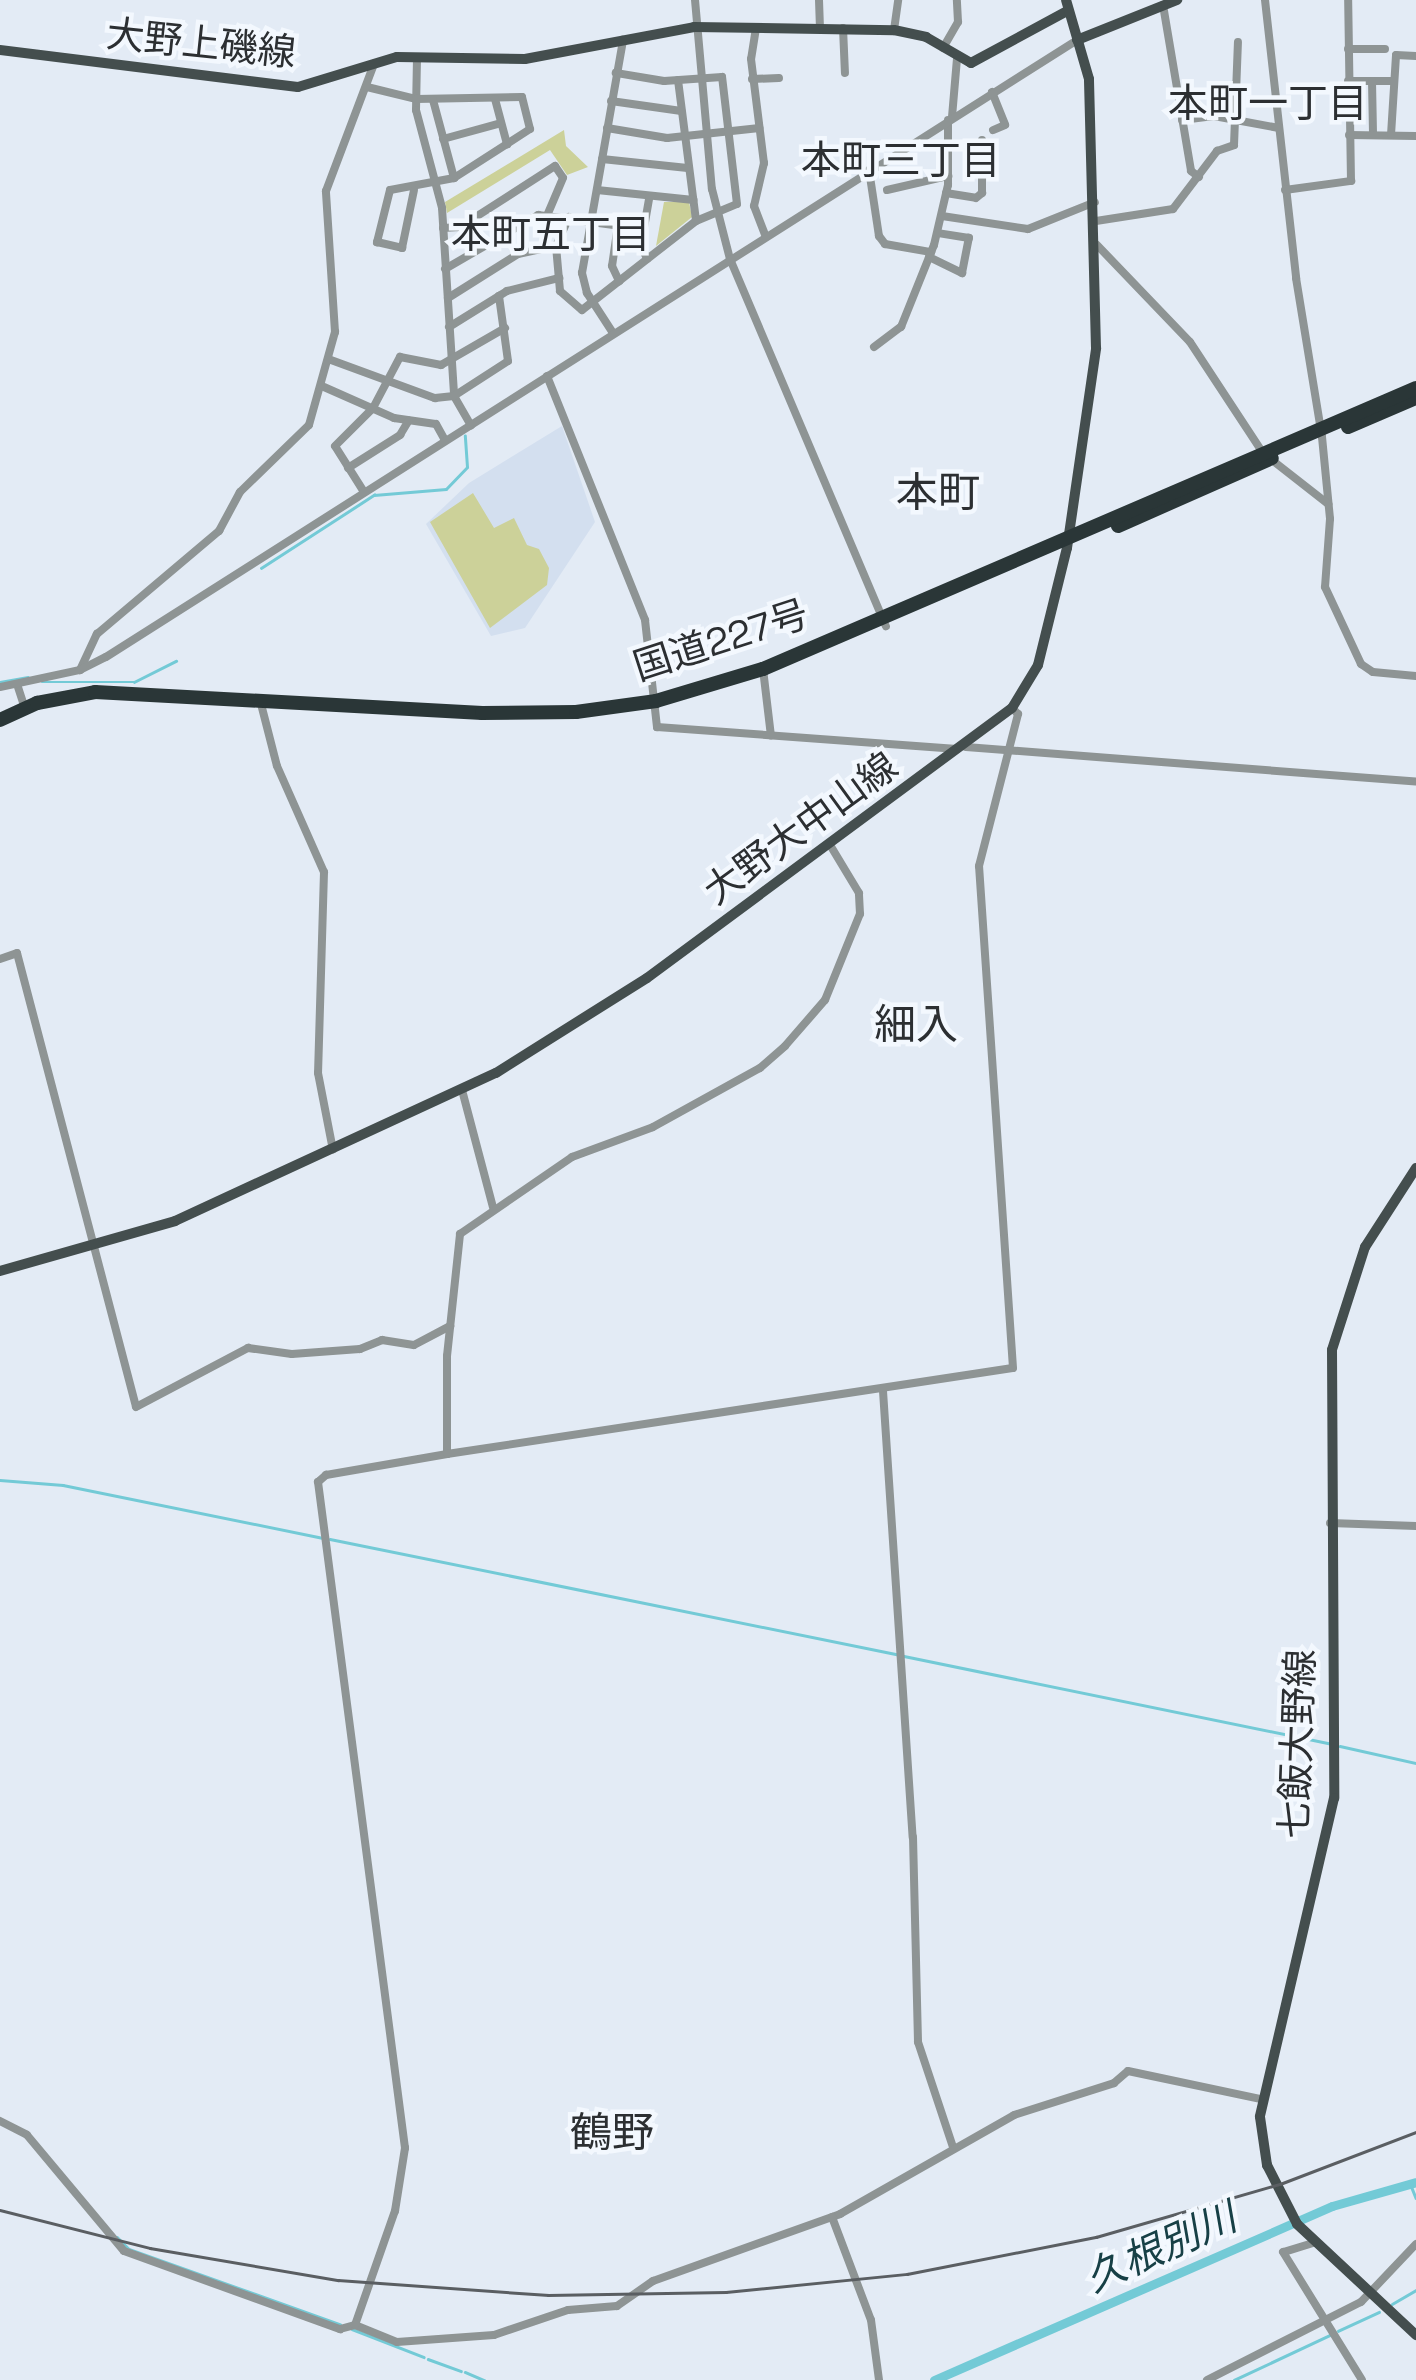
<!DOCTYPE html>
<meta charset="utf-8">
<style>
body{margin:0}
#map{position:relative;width:1416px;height:2380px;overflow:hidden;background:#e3ebf5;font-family:"Space Grotesk","Noto Sans JP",sans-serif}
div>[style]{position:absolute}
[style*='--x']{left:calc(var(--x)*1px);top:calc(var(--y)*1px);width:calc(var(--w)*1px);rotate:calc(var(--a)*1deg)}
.built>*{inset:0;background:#d3dfef}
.green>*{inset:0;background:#ccd199}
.stream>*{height:2.5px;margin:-1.25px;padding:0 1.25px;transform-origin:1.25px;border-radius:1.25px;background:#73cad6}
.river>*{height:9px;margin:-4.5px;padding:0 4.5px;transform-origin:4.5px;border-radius:4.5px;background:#73cad6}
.minor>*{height:8px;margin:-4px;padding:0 4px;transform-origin:4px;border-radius:4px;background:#8e9494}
.major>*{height:10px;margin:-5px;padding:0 5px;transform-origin:5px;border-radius:5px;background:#444e4e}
.highway>*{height:14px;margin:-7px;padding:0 7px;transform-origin:7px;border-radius:7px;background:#2a3637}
.rail>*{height:2.5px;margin:-1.25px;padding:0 1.25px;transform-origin:1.25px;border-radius:1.25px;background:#5a5e62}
span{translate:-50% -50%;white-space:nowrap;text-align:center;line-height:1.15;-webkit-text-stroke:9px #f3f8fe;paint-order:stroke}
.street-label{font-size:38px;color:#2c2f32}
.neighbourhood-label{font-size:40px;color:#2c2f32}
.water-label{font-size:40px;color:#174046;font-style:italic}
.quarter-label{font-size:42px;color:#2c2f32}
</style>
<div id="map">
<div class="built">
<div style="clip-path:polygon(562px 426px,595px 522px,525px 628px,491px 636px,426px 524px,469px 483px)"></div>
</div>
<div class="green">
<div style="clip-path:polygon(564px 130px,566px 146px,588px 167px,567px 175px,550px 150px,447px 213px,445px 202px)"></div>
<div style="clip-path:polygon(664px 202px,689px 202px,692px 217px,656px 246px)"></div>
<div style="clip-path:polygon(473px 493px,494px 528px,514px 518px,527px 545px,539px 549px,549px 568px,547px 585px,490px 628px,430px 522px)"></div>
</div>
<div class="stream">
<div style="--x:261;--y:568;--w:135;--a:-32.9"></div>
<div style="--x:374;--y:495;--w:72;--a:-4.8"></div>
<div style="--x:446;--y:489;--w:30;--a:-46"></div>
<div style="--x:467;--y:467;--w:31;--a:-94"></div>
<div style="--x:0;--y:682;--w:28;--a:-10"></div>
<div style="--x:42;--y:682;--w:92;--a:0"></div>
<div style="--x:134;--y:682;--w:47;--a:-26.6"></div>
<div style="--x:0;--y:1480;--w:63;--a:4.5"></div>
<div style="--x:63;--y:1485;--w:265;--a:11.5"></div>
<div style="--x:330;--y:1539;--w:578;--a:11.49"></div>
<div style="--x:904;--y:1656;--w:437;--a:11.6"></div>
<div style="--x:1340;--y:1746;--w:78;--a:12.6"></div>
<div style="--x:1410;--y:2183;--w:16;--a:68"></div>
<div style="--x:117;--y:2237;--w:17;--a:45"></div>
<div style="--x:129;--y:2249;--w:224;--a:19.6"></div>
<div style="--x:1392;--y:2304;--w:28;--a:-30"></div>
<div style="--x:352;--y:2329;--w:77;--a:21.3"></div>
<div style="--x:1338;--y:2331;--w:45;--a:-24.9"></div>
<div style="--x:428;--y:2359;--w:35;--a:20"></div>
<div style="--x:465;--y:2372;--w:21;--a:23"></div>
<div style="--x:1234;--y:2380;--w:108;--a:-25.1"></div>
</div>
<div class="river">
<div style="--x:934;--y:2380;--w:434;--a:-23.6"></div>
<div style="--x:1332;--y:2206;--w:87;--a:-15.9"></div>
</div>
<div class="minor">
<div style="--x:695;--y:0;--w:190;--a:84.9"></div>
<div style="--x:712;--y:189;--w:72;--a:75.6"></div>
<div style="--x:730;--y:259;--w:399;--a:67"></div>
<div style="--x:819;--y:0;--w:28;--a:88"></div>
<div style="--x:1265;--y:0;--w:280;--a:83.6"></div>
<div style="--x:1296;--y:278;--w:161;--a:80.7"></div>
<div style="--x:1322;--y:437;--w:82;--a:84.4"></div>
<div style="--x:1330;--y:519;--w:68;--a:94.2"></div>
<div style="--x:1325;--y:587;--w:85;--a:64.9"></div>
<div style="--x:1361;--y:664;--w:14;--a:34"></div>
<div style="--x:1373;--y:672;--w:43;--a:5.3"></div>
<div style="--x:1163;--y:5;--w:168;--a:80.4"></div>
<div style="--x:1191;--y:171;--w:10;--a:37"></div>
<div style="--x:756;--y:28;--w:31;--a:99"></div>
<div style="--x:751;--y:59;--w:105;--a:82.9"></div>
<div style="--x:764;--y:163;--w:44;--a:103.1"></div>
<div style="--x:754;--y:206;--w:33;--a:69"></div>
<div style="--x:843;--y:28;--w:45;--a:87.5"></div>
<div style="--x:894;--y:30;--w:30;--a:-82"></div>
<div style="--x:943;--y:48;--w:30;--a:-60"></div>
<div style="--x:958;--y:22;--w:22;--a:-93"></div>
<div style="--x:1348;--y:49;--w:37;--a:0"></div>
<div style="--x:417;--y:58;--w:52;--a:91.1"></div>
<div style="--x:416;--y:110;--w:101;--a:75.1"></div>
<div style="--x:442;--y:208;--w:188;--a:86.3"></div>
<div style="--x:454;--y:396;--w:34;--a:60"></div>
<div style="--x:752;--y:79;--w:27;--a:-2"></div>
<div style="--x:678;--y:80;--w:142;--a:82.7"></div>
<div style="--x:1348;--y:81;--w:46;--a:0"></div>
<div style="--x:1372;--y:81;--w:53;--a:88.9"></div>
<div style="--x:367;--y:87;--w:50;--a:13.8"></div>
<div style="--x:416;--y:99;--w:106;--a:-1.1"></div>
<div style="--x:522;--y:97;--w:33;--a:76"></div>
<div style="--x:530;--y:129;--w:90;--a:147.2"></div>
<div style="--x:454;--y:178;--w:65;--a:169.4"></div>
<div style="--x:390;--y:190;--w:54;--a:104"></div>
<div style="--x:377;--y:242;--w:26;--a:13"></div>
<div style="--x:402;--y:248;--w:59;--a:-78.3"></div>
<div style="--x:992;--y:92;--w:35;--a:68"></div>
<div style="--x:1005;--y:125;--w:13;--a:157"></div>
<div style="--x:495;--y:99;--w:47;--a:75.1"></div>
<div style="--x:433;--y:100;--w:81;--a:74.9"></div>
<div style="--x:611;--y:101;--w:71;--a:8.1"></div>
<div style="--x:952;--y:117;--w:58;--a:-85.1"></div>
<div style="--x:1182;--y:120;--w:32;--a:-7"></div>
<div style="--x:1214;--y:116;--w:66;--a:10.5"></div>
<div style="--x:607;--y:128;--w:61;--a:9.5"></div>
<div style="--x:667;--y:138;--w:93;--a:-6.2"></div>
<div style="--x:1349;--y:135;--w:67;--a:0.9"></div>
<div style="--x:1391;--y:135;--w:80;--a:-86.4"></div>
<div style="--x:1396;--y:55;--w:20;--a:3"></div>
<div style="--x:443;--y:139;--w:60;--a:-15.4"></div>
<div style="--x:602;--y:159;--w:86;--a:6"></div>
<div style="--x:869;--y:170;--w:67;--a:81.4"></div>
<div style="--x:879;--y:236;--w:10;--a:53"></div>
<div style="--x:885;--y:244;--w:47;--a:9.9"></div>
<div style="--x:597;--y:190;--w:97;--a:5.9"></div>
<div style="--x:887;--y:190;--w:63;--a:-12.9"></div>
<div style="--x:1285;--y:190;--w:67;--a:-7.8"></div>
<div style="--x:1351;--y:181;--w:181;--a:-90.9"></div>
<div style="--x:946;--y:193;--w:30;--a:9"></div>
<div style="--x:976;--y:198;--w:8;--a:-40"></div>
<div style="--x:982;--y:193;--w:53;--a:-90"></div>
<div style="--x:942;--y:216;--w:87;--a:8.6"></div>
<div style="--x:1028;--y:229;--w:72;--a:-21.9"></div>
<div style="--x:569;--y:217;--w:32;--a:114"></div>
<div style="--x:556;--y:246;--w:45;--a:84.9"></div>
<div style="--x:560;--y:291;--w:29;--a:41"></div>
<div style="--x:582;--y:310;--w:145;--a:-38"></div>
<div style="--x:696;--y:221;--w:44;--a:-22.5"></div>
<div style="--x:737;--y:204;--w:128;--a:-96.7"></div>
<div style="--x:722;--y:77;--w:58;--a:176.1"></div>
<div style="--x:664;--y:81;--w:49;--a:-170.5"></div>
<div style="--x:1096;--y:221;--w:78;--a:-8.9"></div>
<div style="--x:1173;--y:209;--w:73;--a:-52.8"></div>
<div style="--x:1217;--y:151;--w:18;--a:-19"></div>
<div style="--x:1234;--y:145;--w:103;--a:-87.8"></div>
<div style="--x:618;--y:225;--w:41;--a:98.3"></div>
<div style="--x:612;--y:266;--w:17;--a:65"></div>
<div style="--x:443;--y:228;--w:17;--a:-3"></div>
<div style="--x:460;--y:227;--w:113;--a:-32.7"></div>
<div style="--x:555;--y:166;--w:14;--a:56"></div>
<div style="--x:563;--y:178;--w:39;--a:113"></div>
<div style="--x:1097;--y:245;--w:134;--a:46.2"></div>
<div style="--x:1190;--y:342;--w:133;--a:56.7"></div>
<div style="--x:1263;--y:453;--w:83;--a:38.1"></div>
<div style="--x:929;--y:257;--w:37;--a:26"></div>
<div style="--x:962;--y:273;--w:36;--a:-79"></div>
<div style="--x:969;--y:238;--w:31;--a:-171"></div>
<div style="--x:647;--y:259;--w:15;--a:-113"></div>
<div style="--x:641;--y:245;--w:47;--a:-80.1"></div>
<div style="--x:445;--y:269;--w:108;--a:-30.1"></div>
<div style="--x:538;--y:215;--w:107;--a:7.5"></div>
<div style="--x:448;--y:298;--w:83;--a:-32.2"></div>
<div style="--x:518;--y:254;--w:39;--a:-12"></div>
<div style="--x:449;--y:327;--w:68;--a:-31.8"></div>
<div style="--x:507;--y:291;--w:54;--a:-14"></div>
<div style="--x:613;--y:333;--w:48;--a:-123"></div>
<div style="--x:587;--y:293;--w:21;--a:-104"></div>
<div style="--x:582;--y:273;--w:237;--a:-80"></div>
<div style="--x:874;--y:347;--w:34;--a:-37"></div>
<div style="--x:901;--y:327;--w:88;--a:-68.1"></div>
<div style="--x:934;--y:245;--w:62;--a:-76.9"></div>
<div style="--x:948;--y:185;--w:65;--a:-90"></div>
<div style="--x:331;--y:360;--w:111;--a:20.1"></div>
<div style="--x:435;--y:398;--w:19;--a:-6"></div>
<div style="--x:454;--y:396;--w:64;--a:-32.9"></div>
<div style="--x:508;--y:361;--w:66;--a:-97.9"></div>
<div style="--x:547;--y:376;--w:263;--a:68.1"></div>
<div style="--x:645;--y:620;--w:108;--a:83.6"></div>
<div style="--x:657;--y:727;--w:301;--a:4.2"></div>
<div style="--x:324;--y:387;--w:77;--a:23.9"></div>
<div style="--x:394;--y:418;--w:42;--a:8.1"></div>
<div style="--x:436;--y:424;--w:18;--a:61"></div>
<div style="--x:348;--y:468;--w:62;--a:-32.4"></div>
<div style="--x:400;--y:435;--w:17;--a:-59"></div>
<div style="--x:364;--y:492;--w:54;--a:-122.2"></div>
<div style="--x:335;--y:446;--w:54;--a:-45"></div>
<div style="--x:373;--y:408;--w:58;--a:-62.1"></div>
<div style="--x:400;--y:357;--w:42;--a:11"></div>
<div style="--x:441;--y:365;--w:74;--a:-30"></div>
<div style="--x:763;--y:669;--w:67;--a:83.2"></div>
<div style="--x:80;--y:670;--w:40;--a:-65"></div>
<div style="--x:97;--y:634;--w:160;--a:-40.2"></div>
<div style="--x:219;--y:531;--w:44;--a:-61.7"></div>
<div style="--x:240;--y:492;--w:96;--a:-44.2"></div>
<div style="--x:309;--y:425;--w:97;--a:-74.4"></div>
<div style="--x:335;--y:332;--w:141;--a:-93.7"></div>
<div style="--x:326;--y:191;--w:136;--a:-69.3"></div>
<div style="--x:17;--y:684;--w:28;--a:72"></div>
<div style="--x:0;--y:687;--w:82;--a:-12"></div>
<div style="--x:80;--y:670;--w:29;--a:-27"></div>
<div style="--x:106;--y:657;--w:1150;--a:-32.43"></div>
<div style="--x:260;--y:700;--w:68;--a:75.6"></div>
<div style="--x:277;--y:766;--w:116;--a:66.1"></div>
<div style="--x:324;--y:872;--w:201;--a:91.7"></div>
<div style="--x:318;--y:1073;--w:78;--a:79"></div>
<div style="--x:966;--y:747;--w:451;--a:4.4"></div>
<div style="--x:0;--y:959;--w:18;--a:-19"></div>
<div style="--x:17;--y:953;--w:469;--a:75.3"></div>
<div style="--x:136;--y:1407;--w:127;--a:-27.8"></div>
<div style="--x:248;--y:1348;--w:44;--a:7.8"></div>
<div style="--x:292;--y:1354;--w:68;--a:-4.2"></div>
<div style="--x:360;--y:1349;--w:24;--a:-22"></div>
<div style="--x:382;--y:1340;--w:32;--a:9"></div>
<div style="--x:414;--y:1345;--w:41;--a:-27.8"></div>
<div style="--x:462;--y:1090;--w:121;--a:75.2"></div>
<div style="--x:883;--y:1391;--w:447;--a:86.2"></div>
<div style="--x:913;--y:1837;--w:205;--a:88.6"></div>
<div style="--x:918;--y:2042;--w:111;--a:71.6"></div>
<div style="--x:447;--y:1454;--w:98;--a:-90"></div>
<div style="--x:447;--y:1356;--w:123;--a:-83.9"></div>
<div style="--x:460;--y:1234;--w:136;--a:-34.5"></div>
<div style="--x:572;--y:1157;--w:86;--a:-20.3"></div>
<div style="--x:653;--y:1127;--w:122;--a:-28.9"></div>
<div style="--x:760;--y:1068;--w:33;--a:-41"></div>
<div style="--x:785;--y:1046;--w:61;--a:-49"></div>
<div style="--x:825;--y:1000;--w:93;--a:-67.9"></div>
<div style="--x:860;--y:914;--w:21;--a:-93"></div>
<div style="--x:859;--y:893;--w:56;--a:-121.1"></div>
<div style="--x:1330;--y:1523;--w:86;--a:2"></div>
<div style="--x:0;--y:2121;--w:30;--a:27"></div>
<div style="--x:27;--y:2135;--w:151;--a:50.1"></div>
<div style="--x:124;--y:2251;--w:230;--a:19.9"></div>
<div style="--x:340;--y:2329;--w:16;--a:-15"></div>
<div style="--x:355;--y:2325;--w:45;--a:22"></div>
<div style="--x:397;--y:2342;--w:97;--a:-4.1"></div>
<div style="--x:494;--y:2335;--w:78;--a:-18.7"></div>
<div style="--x:568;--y:2310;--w:49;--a:-4.7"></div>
<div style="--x:617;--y:2306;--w:44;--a:-34.8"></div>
<div style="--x:653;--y:2281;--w:199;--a:-19.7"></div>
<div style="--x:840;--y:2214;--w:200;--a:-29.6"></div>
<div style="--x:1014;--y:2115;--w:105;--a:-17.7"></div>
<div style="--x:1114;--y:2083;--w:18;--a:-41"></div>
<div style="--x:1128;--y:2071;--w:136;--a:11.9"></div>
<div style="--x:832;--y:2217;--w:110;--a:69.3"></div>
<div style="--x:871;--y:2320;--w:61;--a:82.4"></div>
<div style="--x:1313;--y:2243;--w:31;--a:163"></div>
<div style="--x:1283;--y:2252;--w:150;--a:58.3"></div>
<div style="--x:355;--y:2325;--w:121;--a:-70.7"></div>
<div style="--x:395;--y:2211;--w:64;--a:-81"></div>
<div style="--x:405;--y:2148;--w:672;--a:-97.44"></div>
<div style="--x:318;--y:1482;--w:11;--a:-41"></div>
<div style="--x:326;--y:1475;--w:123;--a:-9.8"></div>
<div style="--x:447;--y:1454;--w:572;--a:-8.64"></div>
<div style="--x:1013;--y:1368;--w:503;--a:-93.87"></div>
<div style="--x:979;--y:866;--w:157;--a:-75.6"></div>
<div style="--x:1018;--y:714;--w:8;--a:-135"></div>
<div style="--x:1207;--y:2380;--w:173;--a:-26.9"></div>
<div style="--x:1361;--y:2302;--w:80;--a:-46.5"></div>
</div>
<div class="major">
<div style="--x:1077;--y:40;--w:108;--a:-21.8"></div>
<div style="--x:0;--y:50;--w:300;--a:7.1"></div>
<div style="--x:298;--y:87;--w:103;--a:-16.9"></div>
<div style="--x:397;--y:57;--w:128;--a:0.9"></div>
<div style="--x:525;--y:59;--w:172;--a:-10.7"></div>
<div style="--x:694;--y:27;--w:200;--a:0.9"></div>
<div style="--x:894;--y:30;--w:33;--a:12"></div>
<div style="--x:926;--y:37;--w:52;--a:30"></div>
<div style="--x:971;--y:63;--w:109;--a:-28.4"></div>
<div style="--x:1416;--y:1168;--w:94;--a:122.8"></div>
<div style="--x:1365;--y:1247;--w:108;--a:107.8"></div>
<div style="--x:1332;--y:1350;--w:448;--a:89.7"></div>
<div style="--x:1334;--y:1798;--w:327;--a:103.1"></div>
<div style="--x:1260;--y:2117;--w:49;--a:81.7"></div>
<div style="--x:1267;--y:2165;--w:66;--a:63"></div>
<div style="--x:1297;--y:2224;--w:163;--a:43"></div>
<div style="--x:0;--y:1271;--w:182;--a:-15.9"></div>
<div style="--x:175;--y:1221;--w:353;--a:-24.8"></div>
<div style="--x:496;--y:1073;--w:178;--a:-32.2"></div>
<div style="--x:647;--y:978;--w:454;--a:-36.5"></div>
<div style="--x:1012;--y:708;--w:50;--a:-58.8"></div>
<div style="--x:1038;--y:665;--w:121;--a:-76.1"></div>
<div style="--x:1067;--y:548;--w:202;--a:-81.7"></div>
<div style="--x:1096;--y:348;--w:269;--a:-91.5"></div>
<div style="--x:1089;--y:79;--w:82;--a:-106.2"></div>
</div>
<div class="highway">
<div style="--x:1348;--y:427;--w:74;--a:-23.1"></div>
<div style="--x:1118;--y:526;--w:168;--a:-23.8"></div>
<div style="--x:0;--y:720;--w:41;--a:-24.7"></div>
<div style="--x:37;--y:703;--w:59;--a:-10.7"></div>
<div style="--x:95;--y:692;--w:388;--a:3.1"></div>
<div style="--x:482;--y:713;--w:94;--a:-0.6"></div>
<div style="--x:576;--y:712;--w:81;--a:-7.8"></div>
<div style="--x:656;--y:701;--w:112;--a:-16.7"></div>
<div style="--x:763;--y:669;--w:711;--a:-23.28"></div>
</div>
<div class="rail">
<div style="--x:0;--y:2210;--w:155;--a:14.2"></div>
<div style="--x:150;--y:2248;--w:191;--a:9.7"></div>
<div style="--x:338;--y:2280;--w:211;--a:4.1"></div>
<div style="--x:548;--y:2295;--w:178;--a:-1"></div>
<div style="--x:726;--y:2292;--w:182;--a:-5.7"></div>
<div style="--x:907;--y:2274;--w:193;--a:-11.1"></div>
<div style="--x:1096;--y:2237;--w:191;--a:-16.1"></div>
<div style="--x:1280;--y:2184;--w:146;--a:-20.9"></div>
</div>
<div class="street-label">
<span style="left:201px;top:44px;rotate:6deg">大野上磯線</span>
<span style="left:721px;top:641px;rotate:-18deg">国道227号</span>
<span style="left:801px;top:829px;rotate:-36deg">大野大中山線</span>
<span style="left:1298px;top:1744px;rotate:-88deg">七飯大野線</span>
</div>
<div class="neighbourhood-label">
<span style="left:1268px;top:104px">本町一丁目</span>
<span style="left:901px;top:161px">本町三丁目</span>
<span style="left:551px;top:235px">本町五丁目</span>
</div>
<div class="water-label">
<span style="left:1161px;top:2248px;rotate:-24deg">久根別川</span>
</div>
<div class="quarter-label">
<span style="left:938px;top:493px">本町</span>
<span style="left:916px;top:1025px">細入</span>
<span style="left:612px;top:2133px">鶴野</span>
</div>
</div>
